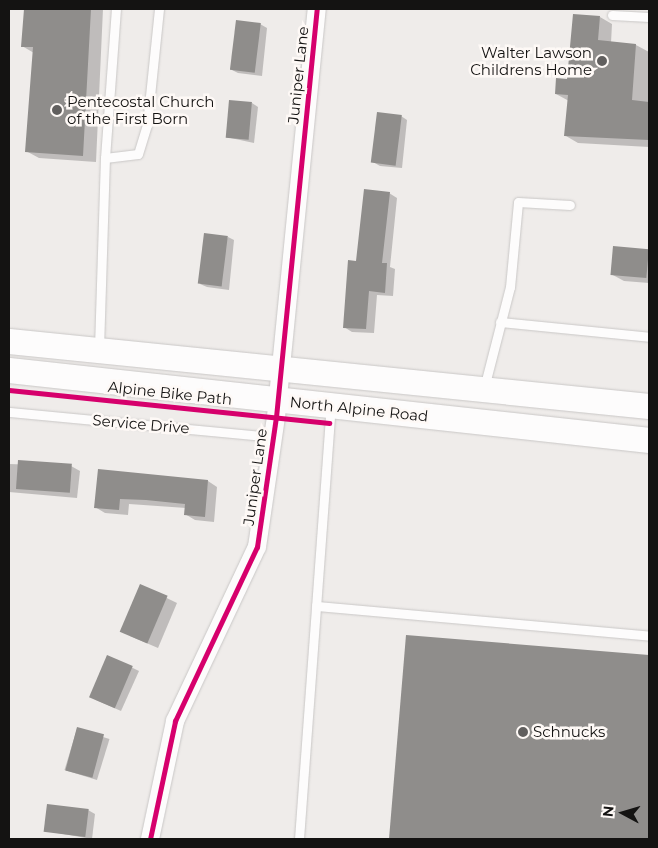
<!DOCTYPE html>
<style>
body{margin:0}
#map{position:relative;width:658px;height:848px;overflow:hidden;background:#efecea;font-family:Montserrat,sans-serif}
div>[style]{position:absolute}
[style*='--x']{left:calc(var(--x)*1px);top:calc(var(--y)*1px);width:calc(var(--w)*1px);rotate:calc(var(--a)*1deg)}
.shadow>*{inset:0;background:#0003;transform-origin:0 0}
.building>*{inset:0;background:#8f8d8b;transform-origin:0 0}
.roads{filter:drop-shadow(0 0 1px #c9c7c6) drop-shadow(0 0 1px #c9c7c6)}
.lane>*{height:9px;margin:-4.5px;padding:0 4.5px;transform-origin:4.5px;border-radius:4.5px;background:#fdfcfc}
.street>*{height:18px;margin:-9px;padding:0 9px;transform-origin:9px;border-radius:9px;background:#fdfcfc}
.secondary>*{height:25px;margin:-12.5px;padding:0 12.5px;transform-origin:12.5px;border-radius:12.5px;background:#fdfcfc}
.cycleway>*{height:5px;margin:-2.5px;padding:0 2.5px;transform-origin:2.5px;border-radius:2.5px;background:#d6006c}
.dots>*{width:14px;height:14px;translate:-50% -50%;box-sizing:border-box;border:2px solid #fef9f6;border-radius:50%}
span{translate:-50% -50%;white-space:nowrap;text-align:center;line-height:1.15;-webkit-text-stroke:5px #fef9f6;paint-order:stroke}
.poi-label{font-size:15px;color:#141312}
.right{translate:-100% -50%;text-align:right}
.left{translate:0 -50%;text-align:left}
.street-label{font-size:15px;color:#141312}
.frame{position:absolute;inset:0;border:10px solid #141312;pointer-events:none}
.north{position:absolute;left:598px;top:788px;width:50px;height:50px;-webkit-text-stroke:4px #fef9f6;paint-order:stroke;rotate:276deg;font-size:14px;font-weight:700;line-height:20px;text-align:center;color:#141312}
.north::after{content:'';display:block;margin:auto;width:18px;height:22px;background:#141312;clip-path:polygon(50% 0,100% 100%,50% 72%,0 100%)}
</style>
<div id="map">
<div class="shadow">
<div style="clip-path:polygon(25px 9px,103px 9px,96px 162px,39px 158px,26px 151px,34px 53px,22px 46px)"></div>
<div style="clip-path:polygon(600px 17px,612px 24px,611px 43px,636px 45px,649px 52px,649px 147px,578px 143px,566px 136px,569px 101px,556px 94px,569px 81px)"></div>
<div style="clip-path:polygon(260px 24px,267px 28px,262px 76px,238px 73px,232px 70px)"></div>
<div style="clip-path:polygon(252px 103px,258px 107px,254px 143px,226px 137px)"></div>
<div style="clip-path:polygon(401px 116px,407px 120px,402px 168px,380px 166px,373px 162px)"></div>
<div style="clip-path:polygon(389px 193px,397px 198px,390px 267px,395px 269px,393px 296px,377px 295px,374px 333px,352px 332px,344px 327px,357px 262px)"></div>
<div style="clip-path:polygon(228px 237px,234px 240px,229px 290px,207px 287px,200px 284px)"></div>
<div style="clip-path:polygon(614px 247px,649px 250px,649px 283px,624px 281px,611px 274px)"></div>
<div style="clip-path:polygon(9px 464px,71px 466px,80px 471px,77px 498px,9px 492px)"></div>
<div style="clip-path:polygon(99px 470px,208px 481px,217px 487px,214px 522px,195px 520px,185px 514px,186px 508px,129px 504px,128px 515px,105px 513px,95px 507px)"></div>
<div style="clip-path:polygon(140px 585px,177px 603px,158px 648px,130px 636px)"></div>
<div style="clip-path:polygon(407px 637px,649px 656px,649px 839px,390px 839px)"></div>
<div style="clip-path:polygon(108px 656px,139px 671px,121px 711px,96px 700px)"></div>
<div style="left:77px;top:729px;width:34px;height:43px;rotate:17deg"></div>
<div style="clip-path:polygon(88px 810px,95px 814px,92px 839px,46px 831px)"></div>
</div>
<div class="building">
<div style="clip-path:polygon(24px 9px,91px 9px,83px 156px,25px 152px,33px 47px,21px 47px)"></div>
<div style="clip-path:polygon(573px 14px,600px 16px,598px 40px,636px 44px,632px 100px,649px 102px,649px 140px,564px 136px,568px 95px,555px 94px,556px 78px,567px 79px)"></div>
<div style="left:236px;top:20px;width:25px;height:50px;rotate:7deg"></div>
<div style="left:229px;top:100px;width:23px;height:38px;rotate:5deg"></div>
<div style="left:377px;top:112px;width:25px;height:51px;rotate:7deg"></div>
<div style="clip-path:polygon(364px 189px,390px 192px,382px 263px,387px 263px,385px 293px,369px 291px,366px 329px,343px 328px,348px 260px,356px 261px)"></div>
<div style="left:204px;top:233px;width:24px;height:51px;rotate:7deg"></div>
<div style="left:613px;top:246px;width:36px;height:29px;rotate:5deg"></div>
<div style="left:18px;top:460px;width:54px;height:29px;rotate:4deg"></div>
<div style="clip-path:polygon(98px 469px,208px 480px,205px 517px,184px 515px,185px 504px,146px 500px,120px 499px,119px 510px,94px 508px)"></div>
<div style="left:140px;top:584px;width:30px;height:52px;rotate:23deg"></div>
<div style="clip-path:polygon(406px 635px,649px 655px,649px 839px,389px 839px)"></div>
<div style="left:107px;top:655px;width:28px;height:46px;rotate:23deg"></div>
<div style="left:77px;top:727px;width:28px;height:45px;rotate:15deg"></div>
<div style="left:47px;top:804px;width:42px;height:28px;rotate:7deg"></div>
</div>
<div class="roads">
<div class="lane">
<div style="--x:612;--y:15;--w:37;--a:3"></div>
<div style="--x:105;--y:158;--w:149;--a:-85.8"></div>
<div style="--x:500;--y:322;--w:150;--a:5.7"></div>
<div style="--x:99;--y:348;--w:190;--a:-88.2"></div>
<div style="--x:105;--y:158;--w:33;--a:-7"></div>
<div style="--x:138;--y:154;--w:30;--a:-73"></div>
<div style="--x:147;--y:125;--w:117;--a:-84.1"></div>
<div style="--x:484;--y:388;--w:104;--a:-75.6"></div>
<div style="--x:510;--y:287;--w:85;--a:-84.6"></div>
<div style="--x:518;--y:202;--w:52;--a:3.3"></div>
<div style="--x:9;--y:412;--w:265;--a:5.4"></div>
<div style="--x:316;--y:606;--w:334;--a:5.1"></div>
<div style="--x:299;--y:839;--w:434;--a:-85.8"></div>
</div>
<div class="street">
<div style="--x:150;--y:839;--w:121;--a:-78"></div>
<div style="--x:175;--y:721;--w:192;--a:-64.8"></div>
<div style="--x:257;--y:547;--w:131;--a:-81.7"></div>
<div style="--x:276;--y:417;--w:410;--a:-84.3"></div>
</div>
<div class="secondary">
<div style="--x:9;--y:341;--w:643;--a:5.8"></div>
<div style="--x:9;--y:370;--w:644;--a:6.24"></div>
</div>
</div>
<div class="cycleway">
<div style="--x:9;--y:390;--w:322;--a:5.9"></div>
<div style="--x:150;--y:839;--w:121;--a:-78"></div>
<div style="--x:175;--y:721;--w:192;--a:-64.8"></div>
<div style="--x:257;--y:547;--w:131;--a:-81.7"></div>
<div style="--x:276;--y:417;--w:410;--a:-84.3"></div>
</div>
<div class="dots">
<div style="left:602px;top:61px;background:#615f5e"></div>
<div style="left:57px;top:110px;background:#615f5e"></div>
<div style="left:523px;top:732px;background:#615f5e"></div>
</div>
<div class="poi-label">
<span class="right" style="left:592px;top:61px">Walter Lawson<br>Childrens Home</span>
<span class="left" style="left:67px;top:110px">Pentecostal Church<br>of the First Born</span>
<span class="left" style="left:533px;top:732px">Schnucks</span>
</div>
<div class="street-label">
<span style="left:298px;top:75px;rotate:-84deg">Juniper Lane</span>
<span style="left:170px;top:393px;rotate:6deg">Alpine Bike Path</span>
<span style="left:359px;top:409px;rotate:6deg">North Alpine Road</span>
<span style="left:141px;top:424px;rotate:5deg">Service Drive</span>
<span style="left:255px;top:477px;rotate:-82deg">Juniper Lane</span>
</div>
<div class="frame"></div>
<div class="north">N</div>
</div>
